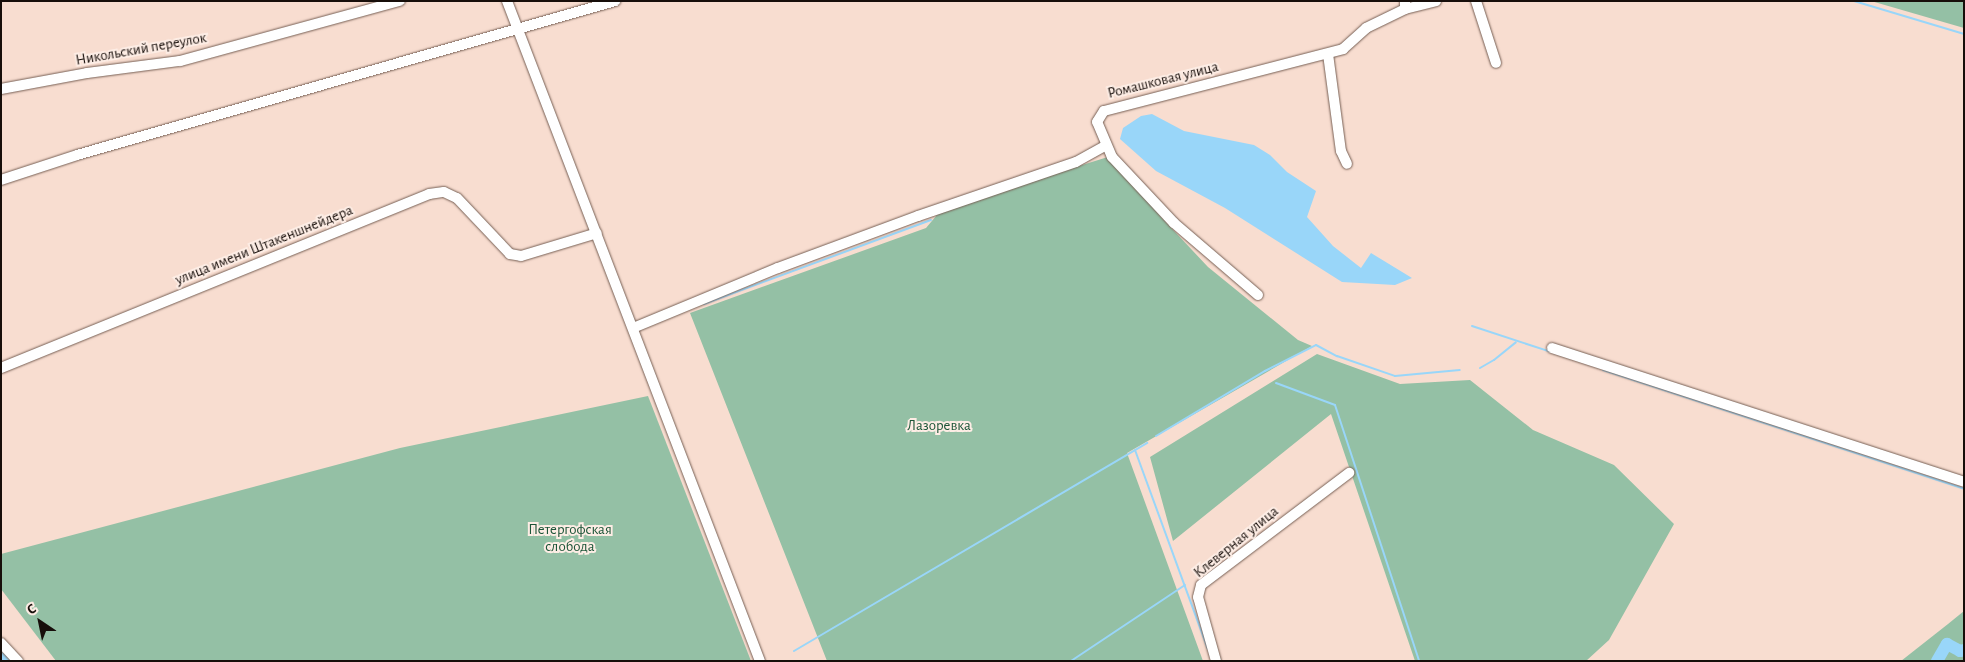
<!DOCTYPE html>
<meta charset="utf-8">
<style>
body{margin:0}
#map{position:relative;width:1965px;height:662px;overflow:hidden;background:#f8ddd0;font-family:"Alegreya Sans",sans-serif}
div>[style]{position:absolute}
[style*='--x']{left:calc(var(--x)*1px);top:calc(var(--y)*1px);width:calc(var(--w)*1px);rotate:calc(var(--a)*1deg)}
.green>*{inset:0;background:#94c0a5}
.water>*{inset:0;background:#99d6f9}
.stream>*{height:2px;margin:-1px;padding:0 1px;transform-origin:1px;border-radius:1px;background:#99d6f9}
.canal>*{height:8px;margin:-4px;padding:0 4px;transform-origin:4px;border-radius:4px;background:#99d6f9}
.river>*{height:12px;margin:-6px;padding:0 6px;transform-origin:6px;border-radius:6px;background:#99d6f9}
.roads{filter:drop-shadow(0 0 1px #765f54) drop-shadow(0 0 1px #765f54)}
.minor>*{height:10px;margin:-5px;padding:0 5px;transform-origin:5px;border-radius:5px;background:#fff}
span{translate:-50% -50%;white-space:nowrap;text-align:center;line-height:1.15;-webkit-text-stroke:4px #fdede5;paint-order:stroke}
.street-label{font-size:15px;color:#170e0a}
.park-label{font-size:15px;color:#1c5538}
.frame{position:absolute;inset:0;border:2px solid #170e0a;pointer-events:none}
.north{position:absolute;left:15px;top:597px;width:50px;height:50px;-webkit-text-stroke:4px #fdede5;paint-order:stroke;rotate:326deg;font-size:14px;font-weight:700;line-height:20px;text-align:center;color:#170e0a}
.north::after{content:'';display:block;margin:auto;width:18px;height:22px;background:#170e0a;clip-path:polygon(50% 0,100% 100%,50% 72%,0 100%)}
</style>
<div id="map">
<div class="green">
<div style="clip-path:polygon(1871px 1px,1964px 1px,1964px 28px)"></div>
<div style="clip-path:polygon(1111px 156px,1161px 217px,1208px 267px,1298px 340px,1312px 346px,1127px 453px,1203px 661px,827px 661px,690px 313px,926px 228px,942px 209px)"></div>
<div style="clip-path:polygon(1317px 354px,1400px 384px,1470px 380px,1533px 430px,1614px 465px,1674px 524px,1609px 640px,1586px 661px,1415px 661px,1331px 414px,1173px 541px,1150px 457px)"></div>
<div style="clip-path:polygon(648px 396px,751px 661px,56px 661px,1px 589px,1px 554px,400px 448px)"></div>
<div style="clip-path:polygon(1964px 611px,1964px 661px,1901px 661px,1948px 624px)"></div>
</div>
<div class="water">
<div style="clip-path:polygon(1152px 114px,1184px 131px,1254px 145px,1270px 155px,1287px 172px,1316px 191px,1307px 217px,1333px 246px,1361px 268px,1371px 253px,1412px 278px,1395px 285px,1342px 282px,1225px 208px,1156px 171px,1120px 139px,1123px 128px,1141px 116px)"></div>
</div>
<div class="stream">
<div style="--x:1854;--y:1;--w:115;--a:16.7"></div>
<div style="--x:704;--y:304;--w:242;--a:-20.3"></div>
<div style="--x:1472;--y:326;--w:83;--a:18.2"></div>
<div style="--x:1480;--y:368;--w:16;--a:-30"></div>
<div style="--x:1494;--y:360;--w:28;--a:-39"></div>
<div style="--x:1603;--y:370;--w:380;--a:18.2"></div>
<div style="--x:1276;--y:383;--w:63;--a:20.4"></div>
<div style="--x:1335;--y:405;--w:269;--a:71.8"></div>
<div style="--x:1156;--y:436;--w:127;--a:-30.8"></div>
<div style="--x:1265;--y:371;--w:57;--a:-27"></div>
<div style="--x:1316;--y:345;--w:24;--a:28"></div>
<div style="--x:1337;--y:356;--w:61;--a:19"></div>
<div style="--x:1395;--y:376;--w:65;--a:-5.3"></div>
<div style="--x:1135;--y:450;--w:212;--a:69.9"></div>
<div style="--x:794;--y:651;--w:410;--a:-30.5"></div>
<div style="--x:1071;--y:661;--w:137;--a:-33.7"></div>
</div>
<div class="canal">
<div style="--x:1;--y:656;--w:8;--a:40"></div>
</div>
<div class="river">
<div style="--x:1937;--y:661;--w:20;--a:-60"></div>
<div style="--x:1947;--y:644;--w:15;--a:28"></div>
<div style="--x:1960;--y:651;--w:4;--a:-14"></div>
</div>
<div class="roads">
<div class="minor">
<div style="--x:507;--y:1;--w:707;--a:69.03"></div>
<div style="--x:1476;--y:1;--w:65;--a:72.1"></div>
<div style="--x:1405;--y:9;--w:32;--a:-14"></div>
<div style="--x:1328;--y:54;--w:98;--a:82.4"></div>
<div style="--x:1341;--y:151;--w:14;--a:65"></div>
<div style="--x:1;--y:89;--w:87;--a:-10.5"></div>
<div style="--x:87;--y:73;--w:94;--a:-7.4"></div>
<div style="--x:180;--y:61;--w:228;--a:-15.3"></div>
<div style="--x:1;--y:180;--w:80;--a:-18.2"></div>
<div style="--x:77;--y:155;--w:560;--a:-15.97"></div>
<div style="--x:1258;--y:295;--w:111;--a:-139.4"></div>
<div style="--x:1174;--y:223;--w:91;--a:-133.2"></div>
<div style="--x:1112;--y:157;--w:38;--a:-113"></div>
<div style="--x:1097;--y:122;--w:13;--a:-58"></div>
<div style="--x:1104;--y:111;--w:247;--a:-14.5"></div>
<div style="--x:1343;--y:49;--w:31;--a:-42"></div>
<div style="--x:1366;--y:28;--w:43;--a:-26"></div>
<div style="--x:1405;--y:9;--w:8;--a:-90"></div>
<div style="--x:633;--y:328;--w:157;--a:-22.5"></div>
<div style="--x:778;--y:268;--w:149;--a:-20.4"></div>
<div style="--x:918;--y:216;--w:167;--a:-18.9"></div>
<div style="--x:1076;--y:162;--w:33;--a:-29"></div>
<div style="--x:1552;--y:348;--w:433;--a:18"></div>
<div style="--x:1;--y:368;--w:462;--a:-22.1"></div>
<div style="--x:429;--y:194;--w:15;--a:-8"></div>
<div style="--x:444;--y:192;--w:14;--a:25"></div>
<div style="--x:457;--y:198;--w:77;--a:46.6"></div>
<div style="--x:510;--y:254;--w:11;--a:10"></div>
<div style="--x:521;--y:256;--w:79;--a:-16.8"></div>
<div style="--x:1;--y:643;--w:25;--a:47"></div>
<div style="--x:1216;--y:661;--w:66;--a:-105.7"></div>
<div style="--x:1198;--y:597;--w:12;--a:-76"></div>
<div style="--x:1201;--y:585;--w:186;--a:-37.1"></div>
</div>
</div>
<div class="street-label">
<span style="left:141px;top:49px;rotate:-10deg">Никольский переулок</span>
<span style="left:1163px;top:80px;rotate:-14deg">Ромашковая улица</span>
<span style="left:264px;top:245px;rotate:-22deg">улица имени Штакеншнейдера</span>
<span style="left:1236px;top:542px;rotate:-39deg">Клеверная улица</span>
</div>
<div class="park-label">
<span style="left:939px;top:426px">Лазоревка</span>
<span style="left:570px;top:538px">Петергофская<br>слобода</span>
</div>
<div class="frame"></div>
<div class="north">С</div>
</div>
